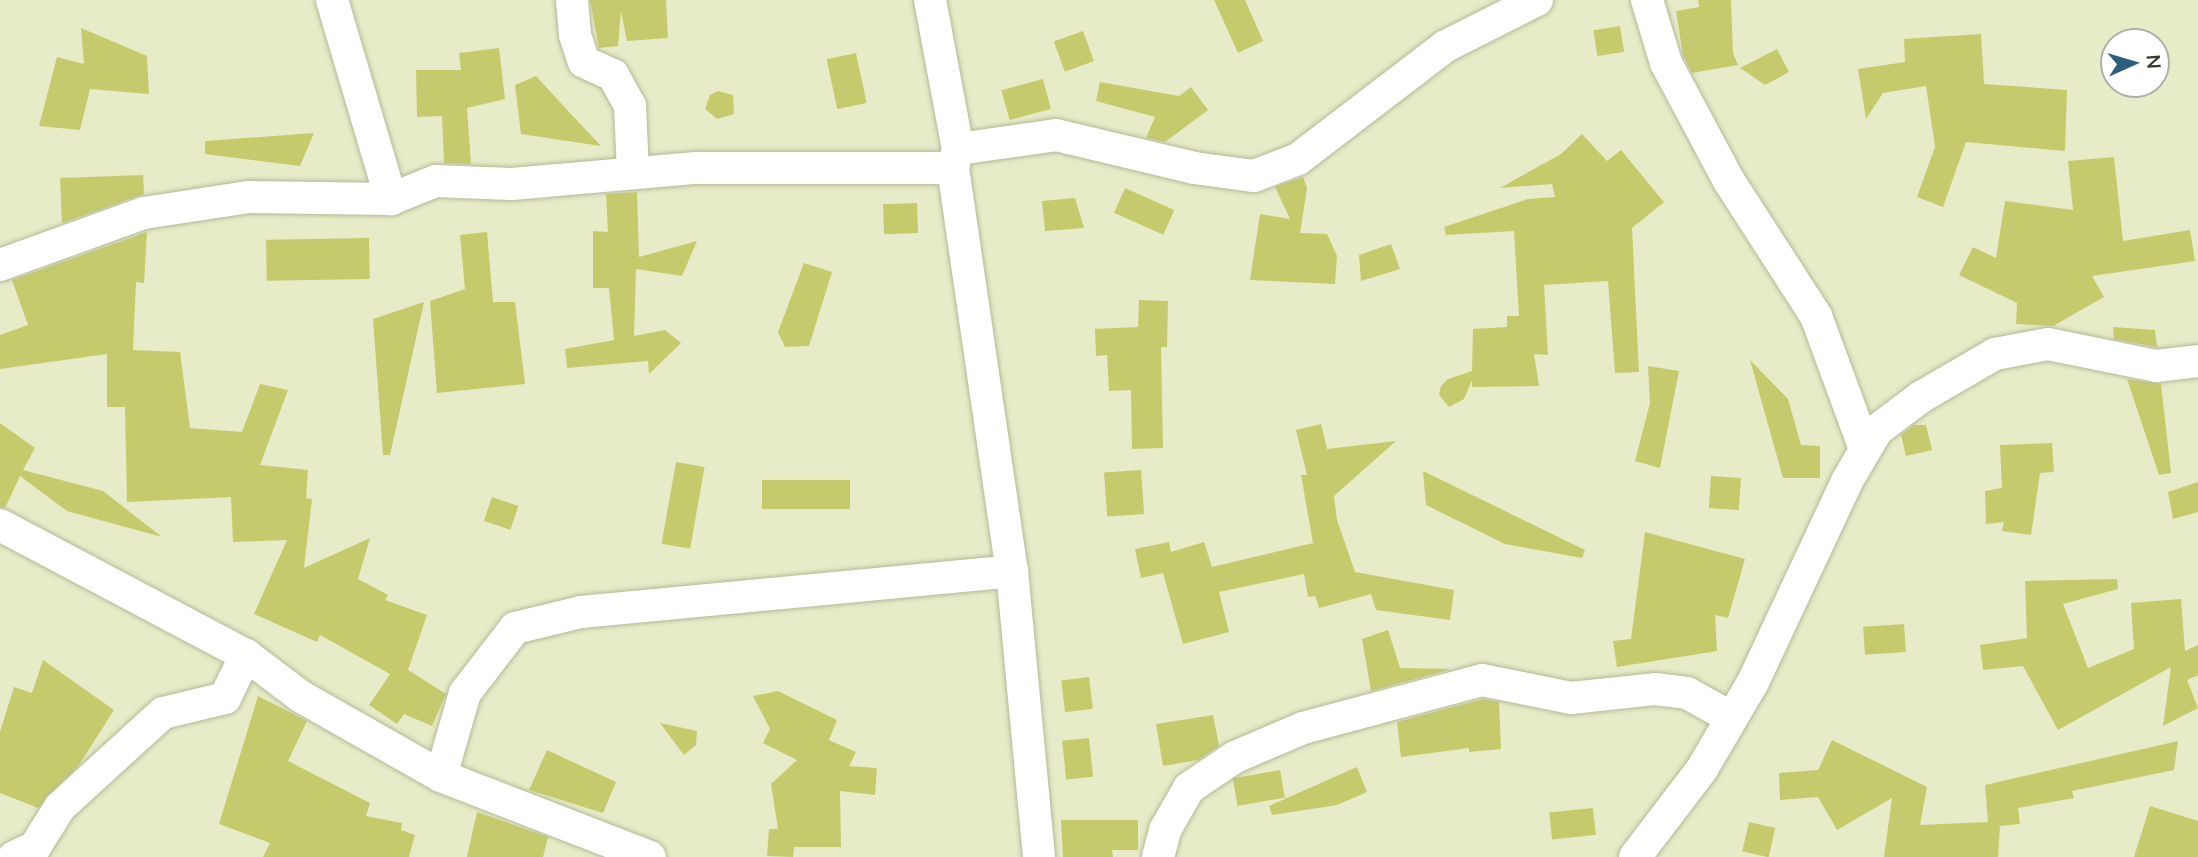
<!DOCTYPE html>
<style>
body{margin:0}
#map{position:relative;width:2198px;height:857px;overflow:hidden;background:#e7ebc8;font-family:Mulish,sans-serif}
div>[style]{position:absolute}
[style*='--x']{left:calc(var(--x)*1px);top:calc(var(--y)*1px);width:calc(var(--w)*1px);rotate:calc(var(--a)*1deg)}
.building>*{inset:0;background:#c5cb6c;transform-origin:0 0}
.roads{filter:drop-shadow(0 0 2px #b5b997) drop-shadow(0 0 2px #b5b997)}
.street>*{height:32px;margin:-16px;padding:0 16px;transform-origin:16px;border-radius:16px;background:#fff}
span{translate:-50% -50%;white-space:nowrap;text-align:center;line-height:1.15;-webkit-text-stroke:5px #fff;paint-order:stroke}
.north{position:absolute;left:2100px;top:28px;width:70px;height:70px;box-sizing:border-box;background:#fff;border:2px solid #b0b0ab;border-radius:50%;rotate:86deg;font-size:19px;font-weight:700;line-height:28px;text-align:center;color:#393a2c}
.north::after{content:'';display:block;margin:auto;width:24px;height:32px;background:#2d5e7c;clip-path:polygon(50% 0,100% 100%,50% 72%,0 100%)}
</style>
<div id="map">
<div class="building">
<div style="clip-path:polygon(590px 0,666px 0,668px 38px,627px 41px,621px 11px,618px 46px,599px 48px)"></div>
<div style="clip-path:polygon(1214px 0,1245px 0,1263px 41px,1238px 53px)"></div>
<div style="clip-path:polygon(1698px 0,1731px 0,1733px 53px,1738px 65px,1692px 73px,1683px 55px,1676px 11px,1699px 7px)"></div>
<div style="left:1620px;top:26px;width:26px;height:27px;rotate:81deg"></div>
<div style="clip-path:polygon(81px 28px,147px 56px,149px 94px,90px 89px,80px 130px,39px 126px,57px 57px,84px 64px)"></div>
<div style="left:1083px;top:31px;width:32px;height:31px;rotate:70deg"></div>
<div style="clip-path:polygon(1981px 34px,1984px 84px,2067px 90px,2065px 151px,1966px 142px,1943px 207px,1917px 197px,1935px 147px,1926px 86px,1883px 93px,1866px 119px,1858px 69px,1905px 62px,1904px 39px)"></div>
<div style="clip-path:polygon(499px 48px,505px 99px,467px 108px,471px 164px,444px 163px,442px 116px,417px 117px,416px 70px,461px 70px,459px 53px)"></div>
<div style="clip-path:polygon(1777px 49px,1789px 72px,1765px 85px,1740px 68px)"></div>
<div style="left:856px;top:53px;width:51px;height:30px;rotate:78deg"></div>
<div style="clip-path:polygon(536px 76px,571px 114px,601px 146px,521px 134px,515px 85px)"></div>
<div style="left:1043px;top:79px;width:31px;height:43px;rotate:75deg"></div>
<div style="clip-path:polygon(1100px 82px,1179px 96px,1191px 87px,1208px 110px,1165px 142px,1146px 138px,1155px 117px,1096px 101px)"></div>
<div style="clip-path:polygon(718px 91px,733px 95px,734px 114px,717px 119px,705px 109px,710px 95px)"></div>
<div style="clip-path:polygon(314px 133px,300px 166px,205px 154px,205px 141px)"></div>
<div style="clip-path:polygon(1582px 134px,1607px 161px,1621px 150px,1664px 202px,1632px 228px,1639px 372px,1615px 373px,1608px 281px,1544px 285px,1548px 355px,1534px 354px,1539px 386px,1472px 387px,1472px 380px,1464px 399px,1449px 407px,1439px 395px,1441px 386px,1448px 379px,1472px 371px,1473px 329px,1507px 327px,1507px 316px,1519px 316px,1514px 231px,1446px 235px,1444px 227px,1528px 199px,1555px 197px,1552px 184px,1500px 188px,1561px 154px)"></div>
<div style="clip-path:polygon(2114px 157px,2123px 241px,2190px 230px,2195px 261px,2092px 276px,2104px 297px,2053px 326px,2016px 324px,2017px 303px,1959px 275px,1973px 247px,1996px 258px,2005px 201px,2073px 210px,2068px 161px)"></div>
<div style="clip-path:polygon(143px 175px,144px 194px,62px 223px,60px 178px)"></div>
<div style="clip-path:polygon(1303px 177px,1307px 188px,1300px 233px,1327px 234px,1337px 256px,1335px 284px,1250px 280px,1260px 214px,1290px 219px,1275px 187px)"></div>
<div style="left:1125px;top:188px;width:54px;height:27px;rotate:24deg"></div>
<div style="clip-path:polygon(637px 192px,639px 257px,697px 241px,682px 276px,636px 269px,634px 336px,665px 330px,681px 343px,649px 374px,648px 361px,567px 368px,565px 349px,614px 340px,609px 288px,593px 288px,593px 231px,608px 232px,606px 194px)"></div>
<div style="clip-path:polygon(1075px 198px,1084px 228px,1045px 231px,1042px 201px)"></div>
<div style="left:917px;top:203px;width:30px;height:34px;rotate:88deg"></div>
<div style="clip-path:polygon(147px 232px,144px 283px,136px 282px,133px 350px,180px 352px,190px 428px,242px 432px,260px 384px,288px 390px,260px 465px,308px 470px,306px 498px,312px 499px,304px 568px,370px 538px,358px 579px,388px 595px,385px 600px,427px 615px,408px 670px,446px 694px,432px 726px,404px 714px,397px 724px,369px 705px,390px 674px,320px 635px,317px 642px,254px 614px,287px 540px,233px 542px,231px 497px,127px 502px,125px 407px,107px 407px,107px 354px,0 369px,0 335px,28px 325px,12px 280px)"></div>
<div style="clip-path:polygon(487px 232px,493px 302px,515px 302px,525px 384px,437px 393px,430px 301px,465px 289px,460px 235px)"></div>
<div style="left:369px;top:238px;width:41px;height:103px;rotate:89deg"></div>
<div style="clip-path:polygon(1391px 244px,1400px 269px,1361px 281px,1359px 255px)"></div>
<div style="clip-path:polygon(804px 263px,832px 272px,809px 346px,785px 347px,778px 332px)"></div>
<div style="clip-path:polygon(1139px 300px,1168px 301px,1167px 347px,1161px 347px,1163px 448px,1132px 449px,1131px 390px,1109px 391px,1107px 355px,1096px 356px,1095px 329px,1138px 327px)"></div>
<div style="clip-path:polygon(424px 302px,390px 455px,383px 455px,373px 319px)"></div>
<div style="clip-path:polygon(2113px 327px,2155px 330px,2157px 347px,2114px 339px)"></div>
<div style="clip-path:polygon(1750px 360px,1788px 399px,1801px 445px,1820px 446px,1820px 478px,1783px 478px)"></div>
<div style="clip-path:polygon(1648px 366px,1679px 371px,1660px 468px,1635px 461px,1650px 403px)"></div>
<div style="clip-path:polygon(2127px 379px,2161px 384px,2171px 473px,2159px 475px)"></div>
<div style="clip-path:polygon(0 423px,35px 448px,23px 470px,103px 491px,162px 537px,67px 511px,20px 476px,5px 508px,0 507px)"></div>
<div style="clip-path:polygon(1321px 424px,1327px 449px,1396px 441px,1334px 496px,1337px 520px,1355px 572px,1454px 590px,1450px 620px,1376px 610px,1371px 594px,1319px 608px,1315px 596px,1308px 597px,1304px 574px,1219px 592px,1229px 632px,1183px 644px,1163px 573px,1141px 578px,1135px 549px,1169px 542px,1171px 552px,1204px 542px,1212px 567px,1313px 543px,1301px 475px,1307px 475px,1296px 430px)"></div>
<div style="clip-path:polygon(1914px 425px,1926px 425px,1932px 450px,1906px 456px,1901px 435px)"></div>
<div style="clip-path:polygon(2052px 443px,2054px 472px,2040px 473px,2031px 535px,2002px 531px,2004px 522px,1986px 524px,1985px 491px,2002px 488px,2000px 445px)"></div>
<div style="left:676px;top:462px;width:29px;height:83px;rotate:10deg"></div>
<div style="left:1141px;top:470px;width:44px;height:37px;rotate:86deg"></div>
<div style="clip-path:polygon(1423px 471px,1585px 550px,1582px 558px,1505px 544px,1426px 505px)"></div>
<div style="left:1711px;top:476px;width:30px;height:32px;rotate:4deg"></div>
<div style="left:850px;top:480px;width:29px;height:88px;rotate:90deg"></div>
<div style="clip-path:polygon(2198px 482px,2198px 512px,2173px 519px,2168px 492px)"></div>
<div style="left:492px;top:497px;width:28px;height:25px;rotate:19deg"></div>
<div style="clip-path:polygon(1645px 532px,1745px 559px,1728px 618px,1715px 615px,1717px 651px,1617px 667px,1613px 641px,1631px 639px)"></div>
<div style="clip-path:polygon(2117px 579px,2118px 589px,2063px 604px,2088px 668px,2134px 649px,2131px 603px,2181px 599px,2185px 651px,2198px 645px,2198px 675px,2187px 680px,2198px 708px,2163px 726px,2171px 667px,2058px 730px,2023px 666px,1983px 670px,1980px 645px,2027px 638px,2025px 581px)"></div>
<div style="left:1904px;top:624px;width:28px;height:41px;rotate:86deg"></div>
<div style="clip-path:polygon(1388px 630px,1400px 668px,1451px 669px,1371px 691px,1362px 639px)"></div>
<div style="clip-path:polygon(43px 660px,114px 710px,79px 765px,38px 808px,0 793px,0 732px,14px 687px,32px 693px)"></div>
<div style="left:1089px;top:677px;width:32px;height:28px;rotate:83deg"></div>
<div style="clip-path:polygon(778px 691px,837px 720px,829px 740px,856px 752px,849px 766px,877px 768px,875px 795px,840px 791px,841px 847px,794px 847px,793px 857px,767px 856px,769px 829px,778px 829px,771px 784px,797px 760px,763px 743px,770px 729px,753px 696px)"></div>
<div style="clip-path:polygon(258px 696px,307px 721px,288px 761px,370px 803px,366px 816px,402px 823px,401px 830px,415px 835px,409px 857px,263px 857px,270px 843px,219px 824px)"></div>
<div style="clip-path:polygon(1483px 699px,1499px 702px,1501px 749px,1469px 752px,1469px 748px,1401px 757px,1397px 722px)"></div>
<div style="clip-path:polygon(1213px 715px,1219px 746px,1198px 760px,1163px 766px,1156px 724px)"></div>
<div style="clip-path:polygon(660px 723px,697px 731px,696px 745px,684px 755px)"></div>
<div style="left:1089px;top:738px;width:39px;height:27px;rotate:84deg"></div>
<div style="clip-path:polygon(1832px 740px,1927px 787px,1920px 825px,1988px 822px,1985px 785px,2178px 741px,2174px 770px,2072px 791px,2074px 798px,2018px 808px,2020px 824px,2000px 826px,1998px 857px,1884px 857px,1892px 798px,1837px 830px,1818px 797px,1780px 800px,1779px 773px,1818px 770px)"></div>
<div style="clip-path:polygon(547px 750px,616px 782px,603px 813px,529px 790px)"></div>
<div style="clip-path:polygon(1357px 767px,1367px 792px,1337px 805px,1272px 815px,1269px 806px)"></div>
<div style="left:1280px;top:770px;width:28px;height:48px;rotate:80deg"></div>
<div style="clip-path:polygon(2150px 806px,2198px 821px,2198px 857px,2134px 857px)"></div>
<div style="left:1593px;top:808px;width:27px;height:44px;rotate:84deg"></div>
<div style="clip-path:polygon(477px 812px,548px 837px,543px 857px,467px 857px)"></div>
<div style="clip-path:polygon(1061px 820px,1138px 820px,1138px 850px,1112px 850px,1113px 857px,1063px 857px)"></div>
<div style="left:1749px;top:822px;width:27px;height:30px;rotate:13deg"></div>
</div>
<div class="roads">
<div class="street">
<div style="--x:332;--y:0;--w:208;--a:73.5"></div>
<div style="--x:572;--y:0;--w:35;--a:85"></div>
<div style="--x:575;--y:35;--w:28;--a:72"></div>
<div style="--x:584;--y:62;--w:32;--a:24"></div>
<div style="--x:613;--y:75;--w:35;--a:61"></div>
<div style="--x:630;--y:106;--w:65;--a:87.4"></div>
<div style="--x:930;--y:0;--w:152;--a:79.4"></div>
<div style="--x:958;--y:149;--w:20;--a:105"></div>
<div style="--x:953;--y:168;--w:407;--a:81.7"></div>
<div style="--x:1012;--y:571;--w:287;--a:84.6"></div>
<div style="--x:1647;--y:0;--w:66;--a:73.2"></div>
<div style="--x:1666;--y:63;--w:134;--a:61.9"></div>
<div style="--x:1729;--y:181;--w:161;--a:57.2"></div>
<div style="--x:1816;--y:316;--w:142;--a:69.8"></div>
<div style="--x:958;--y:149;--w:99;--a:-8.1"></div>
<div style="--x:1056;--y:135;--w:142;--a:13.4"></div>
<div style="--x:1194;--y:168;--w:61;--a:7.6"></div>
<div style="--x:1254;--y:176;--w:47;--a:-21.1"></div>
<div style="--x:1298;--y:159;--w:186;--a:-37.4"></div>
<div style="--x:1446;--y:46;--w:102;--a:-26.8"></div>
<div style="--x:0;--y:265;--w:153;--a:-19.9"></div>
<div style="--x:144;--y:213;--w:105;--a:-8.7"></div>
<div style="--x:248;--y:197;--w:143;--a:0.8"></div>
<div style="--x:391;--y:199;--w:48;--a:-21.8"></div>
<div style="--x:436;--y:181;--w:76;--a:2.3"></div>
<div style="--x:512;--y:184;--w:185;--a:-5"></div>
<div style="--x:696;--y:168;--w:257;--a:0"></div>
<div style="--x:0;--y:525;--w:278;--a:27.9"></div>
<div style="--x:246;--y:655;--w:68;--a:37.2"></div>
<div style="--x:300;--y:696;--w:162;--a:29.6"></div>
<div style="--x:441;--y:776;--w:224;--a:21.2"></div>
<div style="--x:441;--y:776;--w:86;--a:-73.9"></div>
<div style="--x:465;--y:693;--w:82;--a:-52.4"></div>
<div style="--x:515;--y:628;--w:68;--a:-13.6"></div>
<div style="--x:581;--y:612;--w:433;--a:-5.4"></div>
<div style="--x:14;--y:857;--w:23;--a:-25"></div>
<div style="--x:35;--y:847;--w:47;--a:-58"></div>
<div style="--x:60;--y:807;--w:139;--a:-42.4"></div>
<div style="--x:163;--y:713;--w:64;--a:-13.6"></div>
<div style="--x:225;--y:698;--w:48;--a:-64"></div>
<div style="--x:1158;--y:857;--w:28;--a:-75"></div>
<div style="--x:1165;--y:830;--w:48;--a:-60.3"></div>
<div style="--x:1189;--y:788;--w:55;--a:-34"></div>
<div style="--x:1235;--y:757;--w:74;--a:-23.1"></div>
<div style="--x:1303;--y:728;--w:185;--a:-15"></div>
<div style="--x:1482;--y:680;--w:91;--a:11.4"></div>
<div style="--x:1571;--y:698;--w:84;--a:-6.1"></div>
<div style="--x:1655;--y:689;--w:32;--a:7"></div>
<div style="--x:1687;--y:693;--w:51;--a:29.1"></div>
<div style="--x:1635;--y:857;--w:111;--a:-52.7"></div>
<div style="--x:1702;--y:769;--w:101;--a:-59.6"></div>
<div style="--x:1753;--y:682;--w:222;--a:-64.9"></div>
<div style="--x:1847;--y:481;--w:59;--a:-59.5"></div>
<div style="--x:1877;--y:430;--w:55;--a:-36.9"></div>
<div style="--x:1921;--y:397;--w:86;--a:-30.2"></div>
<div style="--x:1995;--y:354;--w:54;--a:-10.7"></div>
<div style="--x:2048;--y:344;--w:110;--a:11.5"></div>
<div style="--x:2156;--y:366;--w:42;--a:-6.8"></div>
</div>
</div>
<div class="north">N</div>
</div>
